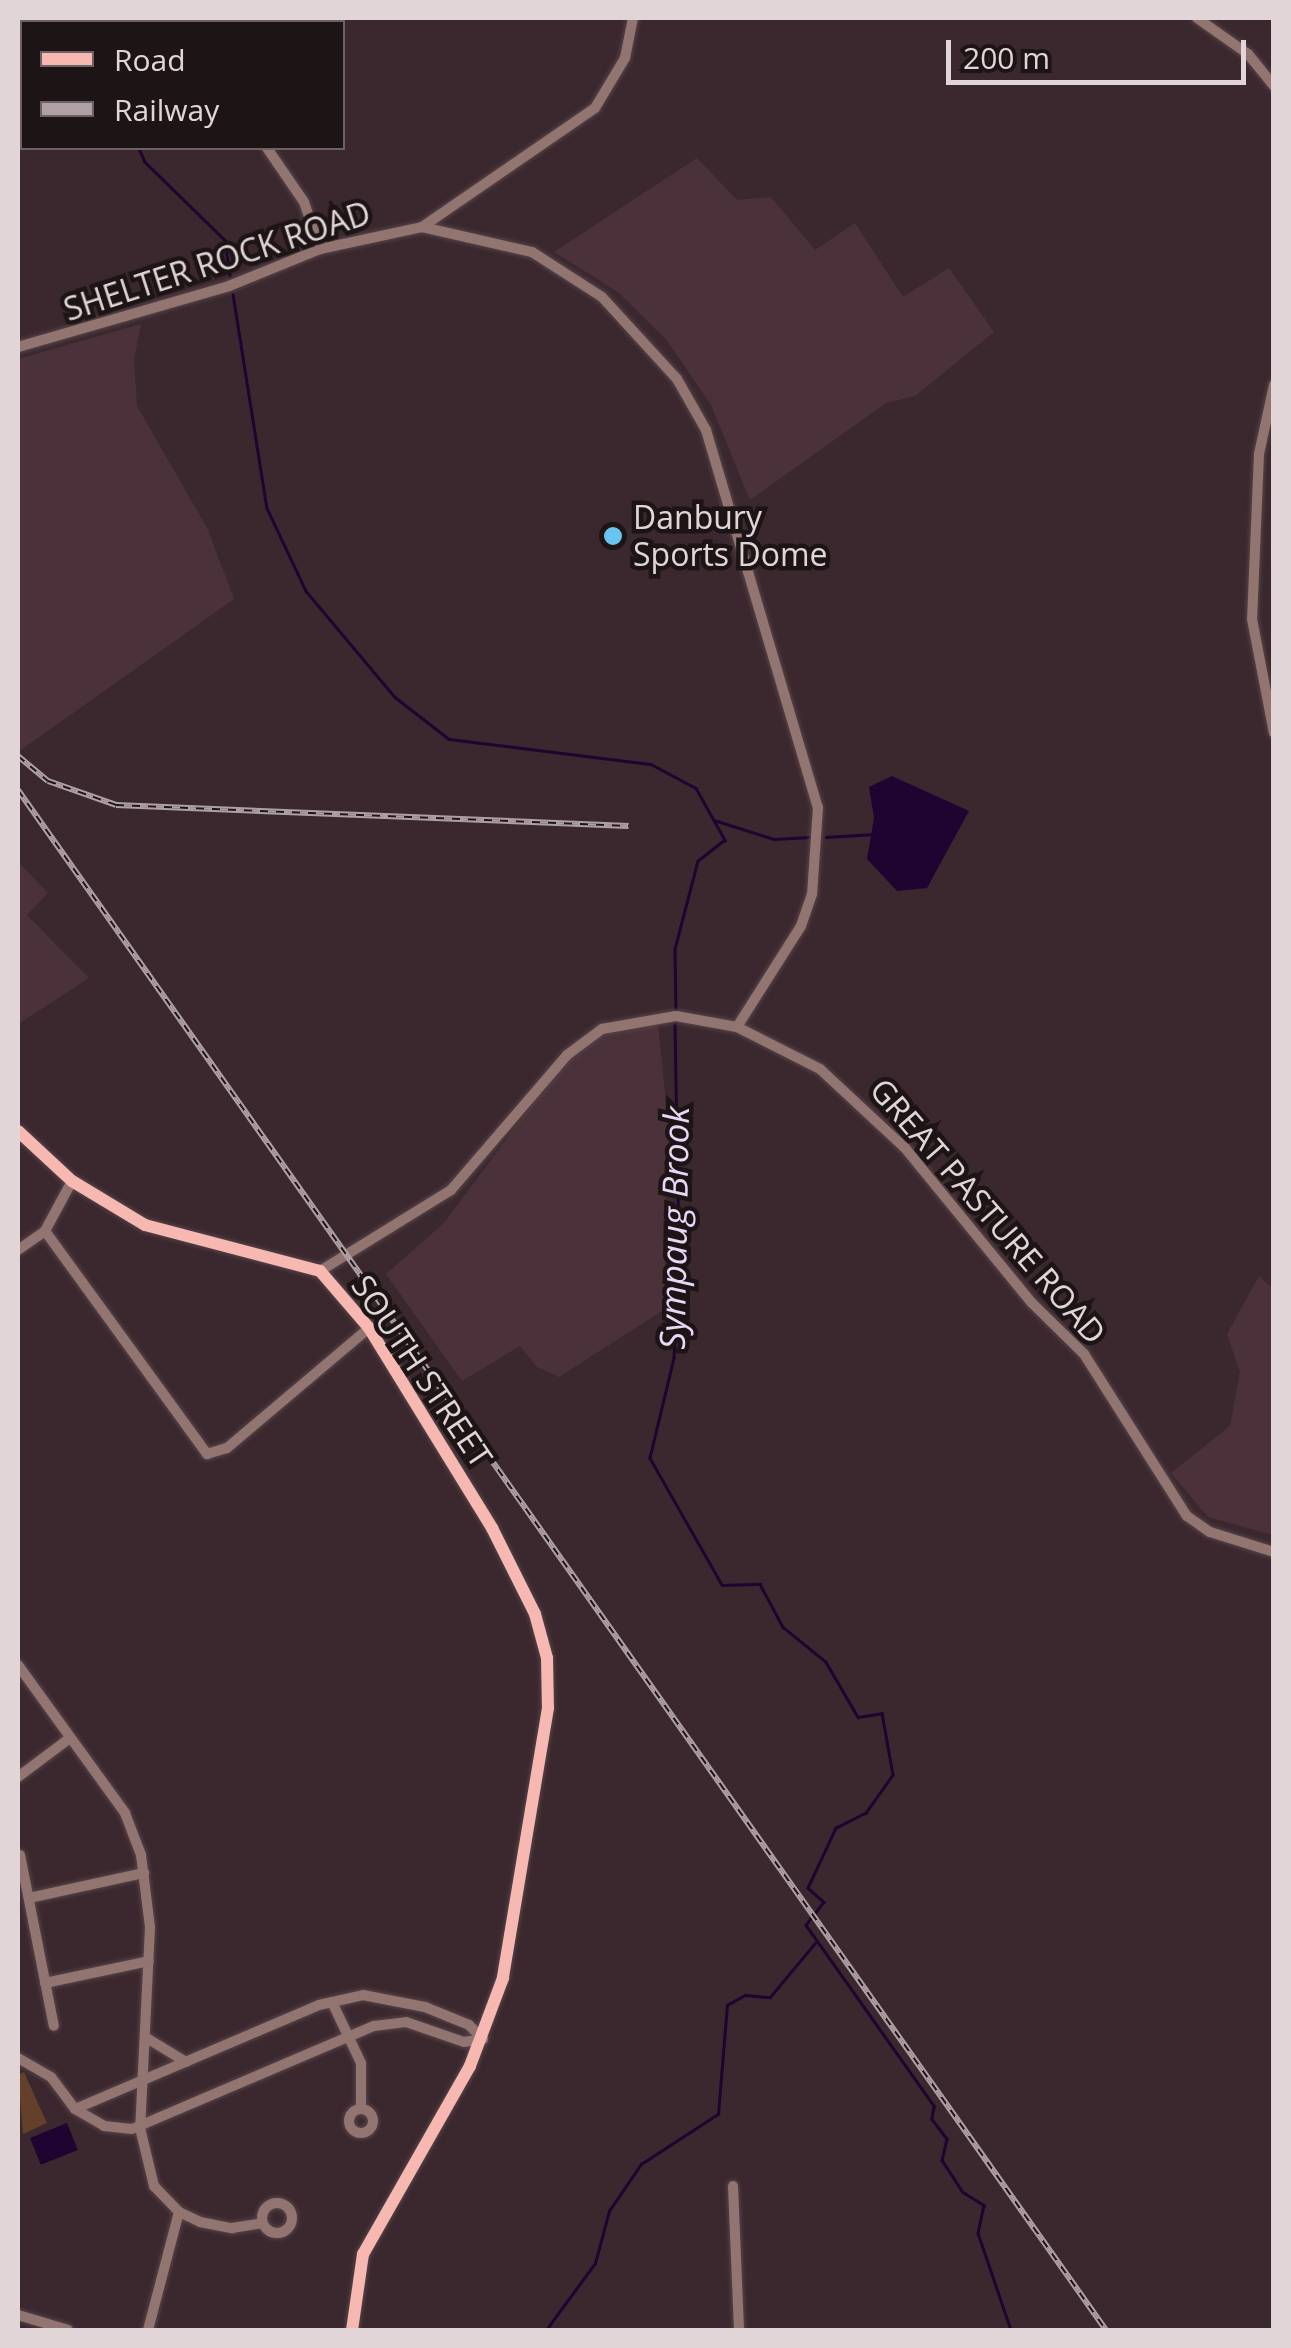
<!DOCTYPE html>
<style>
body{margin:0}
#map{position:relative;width:1291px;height:2348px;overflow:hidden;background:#3b282e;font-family:"Open Sans",sans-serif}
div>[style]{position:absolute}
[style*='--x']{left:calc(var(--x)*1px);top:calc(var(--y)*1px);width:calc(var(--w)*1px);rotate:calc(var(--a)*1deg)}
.built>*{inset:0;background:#4b323a}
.green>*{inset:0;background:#643f29}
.water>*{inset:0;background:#1f0330;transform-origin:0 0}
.stream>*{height:2.5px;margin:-1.25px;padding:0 1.25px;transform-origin:1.25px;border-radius:1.25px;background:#1f0330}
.river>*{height:18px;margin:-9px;padding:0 9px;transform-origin:9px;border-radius:9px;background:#1f0330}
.roads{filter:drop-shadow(0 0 2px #564449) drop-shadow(0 0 2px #564449)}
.minor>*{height:10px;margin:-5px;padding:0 5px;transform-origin:5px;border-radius:5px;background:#927470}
.minor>.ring{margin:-5px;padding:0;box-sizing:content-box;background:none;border:10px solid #927470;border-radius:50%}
.major>*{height:12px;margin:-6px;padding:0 6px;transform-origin:6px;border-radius:6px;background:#f6b8b1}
.rail>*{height:6px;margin-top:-3px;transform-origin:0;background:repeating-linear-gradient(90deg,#1d1416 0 8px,#aea0a4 0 16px);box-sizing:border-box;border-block:2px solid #aea0a4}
.dots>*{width:28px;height:28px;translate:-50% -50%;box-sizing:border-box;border:5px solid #1d1416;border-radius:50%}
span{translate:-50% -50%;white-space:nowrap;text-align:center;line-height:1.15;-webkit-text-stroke:9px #1d1416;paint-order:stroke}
.street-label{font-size:32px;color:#e2d5d8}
.poi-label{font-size:32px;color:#e2d5d8}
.left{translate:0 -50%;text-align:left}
.water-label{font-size:35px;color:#e8d7f7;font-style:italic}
.frame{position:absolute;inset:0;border:20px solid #e2d5d8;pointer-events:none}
.legend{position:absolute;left:20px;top:20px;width:325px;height:130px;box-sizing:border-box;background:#1d1416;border:2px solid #6c6164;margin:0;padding:12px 18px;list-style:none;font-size:30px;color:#e2d5d8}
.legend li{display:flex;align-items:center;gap:20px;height:50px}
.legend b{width:50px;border:2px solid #6c6164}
.scale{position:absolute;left:946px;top:40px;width:300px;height:45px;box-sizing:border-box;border:5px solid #e2d5d8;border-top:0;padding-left:12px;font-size:30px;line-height:35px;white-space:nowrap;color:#e2d5d8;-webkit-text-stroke:8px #1d1416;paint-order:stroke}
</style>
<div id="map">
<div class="built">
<div style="clip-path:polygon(697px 158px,737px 200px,771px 197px,815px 250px,855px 223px,903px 297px,949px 268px,994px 332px,915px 396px,886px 403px,750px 500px,711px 405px,666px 339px,618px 292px,554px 252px)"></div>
<div style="clip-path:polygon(141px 324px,134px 359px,137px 406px,207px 528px,234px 599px,18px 752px,18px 359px)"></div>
<div style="clip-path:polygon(18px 862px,48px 893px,27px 915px,89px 978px,18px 1024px)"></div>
<div style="clip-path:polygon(658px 1022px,671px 1155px,665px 1173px,665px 1309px,559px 1377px,537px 1367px,520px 1346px,462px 1381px,386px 1274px,444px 1223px,566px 1059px,596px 1036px)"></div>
<div style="clip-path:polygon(1259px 1276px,1273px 1289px,1273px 1535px,1208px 1517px,1171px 1473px,1230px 1426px,1240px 1372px,1227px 1334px)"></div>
</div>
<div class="green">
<div style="clip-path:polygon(24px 2072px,47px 2123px,23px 2134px,18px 2075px)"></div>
</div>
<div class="water">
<div style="clip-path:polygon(892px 776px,969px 811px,927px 888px,897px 891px,867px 859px,874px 818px,869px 787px)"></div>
<div style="left:67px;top:2123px;width:29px;height:40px;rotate:68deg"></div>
</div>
<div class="stream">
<div style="--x:90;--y:18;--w:4;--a:63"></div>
<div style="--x:139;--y:148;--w:15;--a:67"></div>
<div style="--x:145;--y:162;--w:112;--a:44.3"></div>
<div style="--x:225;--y:240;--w:36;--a:82"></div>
<div style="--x:233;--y:294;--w:217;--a:81"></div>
<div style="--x:267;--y:508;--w:92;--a:64.8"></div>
<div style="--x:306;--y:591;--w:138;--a:50"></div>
<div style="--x:395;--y:697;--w:68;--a:37.9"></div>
<div style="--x:449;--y:739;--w:204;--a:7.1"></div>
<div style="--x:651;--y:764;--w:51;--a:28.1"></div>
<div style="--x:696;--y:788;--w:60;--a:60.9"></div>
<div style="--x:725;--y:840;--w:34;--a:142"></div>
<div style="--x:698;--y:861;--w:91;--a:104.6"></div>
<div style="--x:675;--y:949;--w:62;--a:89.1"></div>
<div style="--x:714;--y:820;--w:63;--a:17.6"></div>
<div style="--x:774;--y:839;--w:36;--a:-3"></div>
<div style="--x:826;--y:837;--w:49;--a:-3.5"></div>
<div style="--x:675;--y:1024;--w:221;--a:89"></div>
<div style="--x:679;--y:1245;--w:113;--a:92.5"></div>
<div style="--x:674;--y:1358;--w:103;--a:103.5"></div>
<div style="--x:650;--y:1458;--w:146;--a:60.4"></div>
<div style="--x:722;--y:1585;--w:38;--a:-2"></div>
<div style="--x:760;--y:1584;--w:49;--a:61.9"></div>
<div style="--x:783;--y:1627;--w:55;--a:39.1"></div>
<div style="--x:826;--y:1662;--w:64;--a:59.8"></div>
<div style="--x:858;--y:1717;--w:24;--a:-9"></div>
<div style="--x:882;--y:1713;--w:63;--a:79.9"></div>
<div style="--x:893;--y:1775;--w:47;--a:125.4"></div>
<div style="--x:866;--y:1813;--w:34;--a:153"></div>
<div style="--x:836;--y:1828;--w:66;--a:115"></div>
<div style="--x:808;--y:1888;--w:21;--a:41"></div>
<div style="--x:824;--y:1902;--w:29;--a:128"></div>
<div style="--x:806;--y:1925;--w:222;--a:54.7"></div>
<div style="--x:934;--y:2106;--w:13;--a:99"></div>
<div style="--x:932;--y:2119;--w:25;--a:53"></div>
<div style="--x:947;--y:2139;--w:22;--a:103"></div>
<div style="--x:942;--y:2160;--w:38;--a:57"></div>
<div style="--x:963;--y:2192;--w:25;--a:32"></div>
<div style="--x:984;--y:2205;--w:29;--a:102"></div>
<div style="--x:978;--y:2233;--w:102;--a:71.2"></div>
<div style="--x:546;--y:2330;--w:83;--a:-53.8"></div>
<div style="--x:595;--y:2263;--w:54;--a:-74.9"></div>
<div style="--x:609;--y:2211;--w:57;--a:-55.8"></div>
<div style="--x:641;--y:2164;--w:92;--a:-33"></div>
<div style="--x:718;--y:2114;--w:109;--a:-85.3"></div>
<div style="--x:727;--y:2005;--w:21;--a:-29"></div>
<div style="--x:745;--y:1995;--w:25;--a:5"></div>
<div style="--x:770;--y:1997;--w:70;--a:-50.2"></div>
</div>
<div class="river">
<div style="--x:47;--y:22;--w:4;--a:-63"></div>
<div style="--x:18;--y:66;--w:5;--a:-37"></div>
</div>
<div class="roads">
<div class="minor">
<div style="--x:189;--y:18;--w:5;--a:53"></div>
<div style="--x:1197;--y:18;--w:62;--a:35.2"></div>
<div style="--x:1248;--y:54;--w:41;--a:50.9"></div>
<div style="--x:267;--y:148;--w:65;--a:55.6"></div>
<div style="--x:304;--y:202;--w:50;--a:71.2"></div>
<div style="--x:422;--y:227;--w:113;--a:12.8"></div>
<div style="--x:532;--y:252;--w:83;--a:32.7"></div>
<div style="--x:602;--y:297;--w:111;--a:47.6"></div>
<div style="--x:677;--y:379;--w:59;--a:60.4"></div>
<div style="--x:706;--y:430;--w:393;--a:73.5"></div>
<div style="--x:818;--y:807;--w:87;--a:93.9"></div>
<div style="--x:812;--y:894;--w:34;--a:109"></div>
<div style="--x:801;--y:926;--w:120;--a:122.4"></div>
<div style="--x:18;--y:347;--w:220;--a:-16.1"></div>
<div style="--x:229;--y:286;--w:98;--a:-22.1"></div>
<div style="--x:320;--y:249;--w:104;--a:-12.2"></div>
<div style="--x:422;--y:227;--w:210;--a:-34.5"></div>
<div style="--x:595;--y:108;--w:58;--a:-59"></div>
<div style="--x:625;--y:58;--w:41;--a:-78.7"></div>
<div style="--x:1274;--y:385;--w:71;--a:102.3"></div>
<div style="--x:1259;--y:454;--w:165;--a:92.4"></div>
<div style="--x:1252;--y:619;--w:116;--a:79.1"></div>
<div style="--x:72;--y:1181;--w:57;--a:118.4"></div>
<div style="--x:45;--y:1231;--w:276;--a:54"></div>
<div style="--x:207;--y:1454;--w:21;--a:-17"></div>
<div style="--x:227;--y:1448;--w:186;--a:-40.2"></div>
<div style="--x:18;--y:1250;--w:33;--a:-35"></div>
<div style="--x:320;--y:1271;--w:154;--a:-31.7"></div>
<div style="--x:451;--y:1190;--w:178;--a:-49.3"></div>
<div style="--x:567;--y:1055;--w:44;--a:-36.6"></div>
<div style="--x:602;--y:1029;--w:75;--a:-10"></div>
<div style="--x:676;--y:1016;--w:62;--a:10.2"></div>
<div style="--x:737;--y:1027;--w:93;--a:26.8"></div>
<div style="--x:820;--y:1069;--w:116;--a:42.9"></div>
<div style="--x:905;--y:1148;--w:200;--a:50.7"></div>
<div style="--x:1032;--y:1303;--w:73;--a:44.4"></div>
<div style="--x:1084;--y:1354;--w:192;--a:57.6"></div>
<div style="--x:1187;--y:1516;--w:28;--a:35"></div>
<div style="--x:1210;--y:1532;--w:67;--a:17.4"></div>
<div style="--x:18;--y:1665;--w:183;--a:54.1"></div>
<div style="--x:125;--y:1813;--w:45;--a:69.1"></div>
<div style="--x:141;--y:1855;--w:73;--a:82.9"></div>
<div style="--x:150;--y:1927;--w:201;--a:92.8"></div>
<div style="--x:140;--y:2128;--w:60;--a:76.4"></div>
<div style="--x:154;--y:2186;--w:36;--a:46"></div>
<div style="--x:179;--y:2212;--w:23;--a:25"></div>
<div style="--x:200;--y:2222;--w:33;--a:11"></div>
<div style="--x:232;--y:2228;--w:31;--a:-9"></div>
<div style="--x:18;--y:1777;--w:65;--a:-36.9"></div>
<div style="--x:20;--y:1855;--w:174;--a:78.8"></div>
<div style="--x:29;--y:1898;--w:118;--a:-12.3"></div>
<div style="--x:45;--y:1983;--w:106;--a:-11.9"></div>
<div style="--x:332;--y:2002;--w:68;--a:64.6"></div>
<div style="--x:361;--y:2063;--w:46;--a:90"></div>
<div style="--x:145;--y:2037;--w:48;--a:31.4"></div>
<div style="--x:18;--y:2058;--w:38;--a:30"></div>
<div style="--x:51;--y:2077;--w:40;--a:53"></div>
<div style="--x:75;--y:2109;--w:34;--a:30"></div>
<div style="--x:104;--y:2126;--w:28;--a:6"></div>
<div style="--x:132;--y:2129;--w:263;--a:-23.1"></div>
<div style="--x:374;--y:2026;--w:32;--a:-7"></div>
<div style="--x:406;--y:2022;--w:61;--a:19"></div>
<div style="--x:464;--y:2042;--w:18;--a:-9"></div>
<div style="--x:75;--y:2109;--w:265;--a:-23.1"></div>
<div style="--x:319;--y:2005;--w:45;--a:-12.8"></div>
<div style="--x:363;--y:1995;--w:63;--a:11"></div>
<div style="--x:425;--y:2007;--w:48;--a:22.2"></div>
<div style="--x:469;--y:2025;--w:20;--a:45"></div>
<div class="ring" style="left:349px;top:2109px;width:14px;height:14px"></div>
<div style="--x:733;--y:2186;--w:144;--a:87.6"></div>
<div class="ring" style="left:262px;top:2203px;width:20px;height:20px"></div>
<div style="--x:18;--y:2315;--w:52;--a:16.7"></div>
<div style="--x:148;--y:2330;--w:122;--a:-75.3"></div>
</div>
<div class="major">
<div style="--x:18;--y:1131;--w:74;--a:42.8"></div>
<div style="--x:72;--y:1181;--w:85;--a:31.1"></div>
<div style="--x:145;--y:1225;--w:181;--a:14.7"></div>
<div style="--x:320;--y:1271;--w:75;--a:49.3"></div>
<div style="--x:369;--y:1328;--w:235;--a:58.4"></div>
<div style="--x:492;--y:1528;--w:96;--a:63.4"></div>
<div style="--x:535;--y:1614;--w:46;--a:74.7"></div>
<div style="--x:547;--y:1658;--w:50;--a:88.9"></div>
<div style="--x:548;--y:1708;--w:274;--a:99.5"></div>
<div style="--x:503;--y:1978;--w:94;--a:110.6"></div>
<div style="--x:470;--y:2066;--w:216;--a:119.6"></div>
<div style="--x:363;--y:2254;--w:77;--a:98.2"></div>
</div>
</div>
<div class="rail">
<div style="--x:18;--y:756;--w:39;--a:40"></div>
<div style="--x:48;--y:781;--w:72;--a:19.4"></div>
<div style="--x:116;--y:805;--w:513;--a:2.34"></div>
<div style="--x:18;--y:790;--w:1886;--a:54.76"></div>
</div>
<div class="dots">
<div style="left:613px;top:536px;background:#69c4f1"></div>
</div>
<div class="street-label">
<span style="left:217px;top:261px;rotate:-18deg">SHELTER ROCK ROAD</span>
<span style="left:988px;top:1211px;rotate:49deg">GREAT PASTURE ROAD</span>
<span style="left:422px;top:1371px;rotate:56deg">SOUTH STREET</span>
</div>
<div class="poi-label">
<span class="left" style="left:633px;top:536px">Danbury<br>Sports Dome</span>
</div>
<div class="water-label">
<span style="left:674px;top:1228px;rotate:-89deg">Sympaug Brook</span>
</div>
<div class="frame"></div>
<ul class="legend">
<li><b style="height:12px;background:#f6b8b1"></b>Road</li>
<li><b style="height:12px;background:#aea0a4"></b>Railway</li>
</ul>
<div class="scale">200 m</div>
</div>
